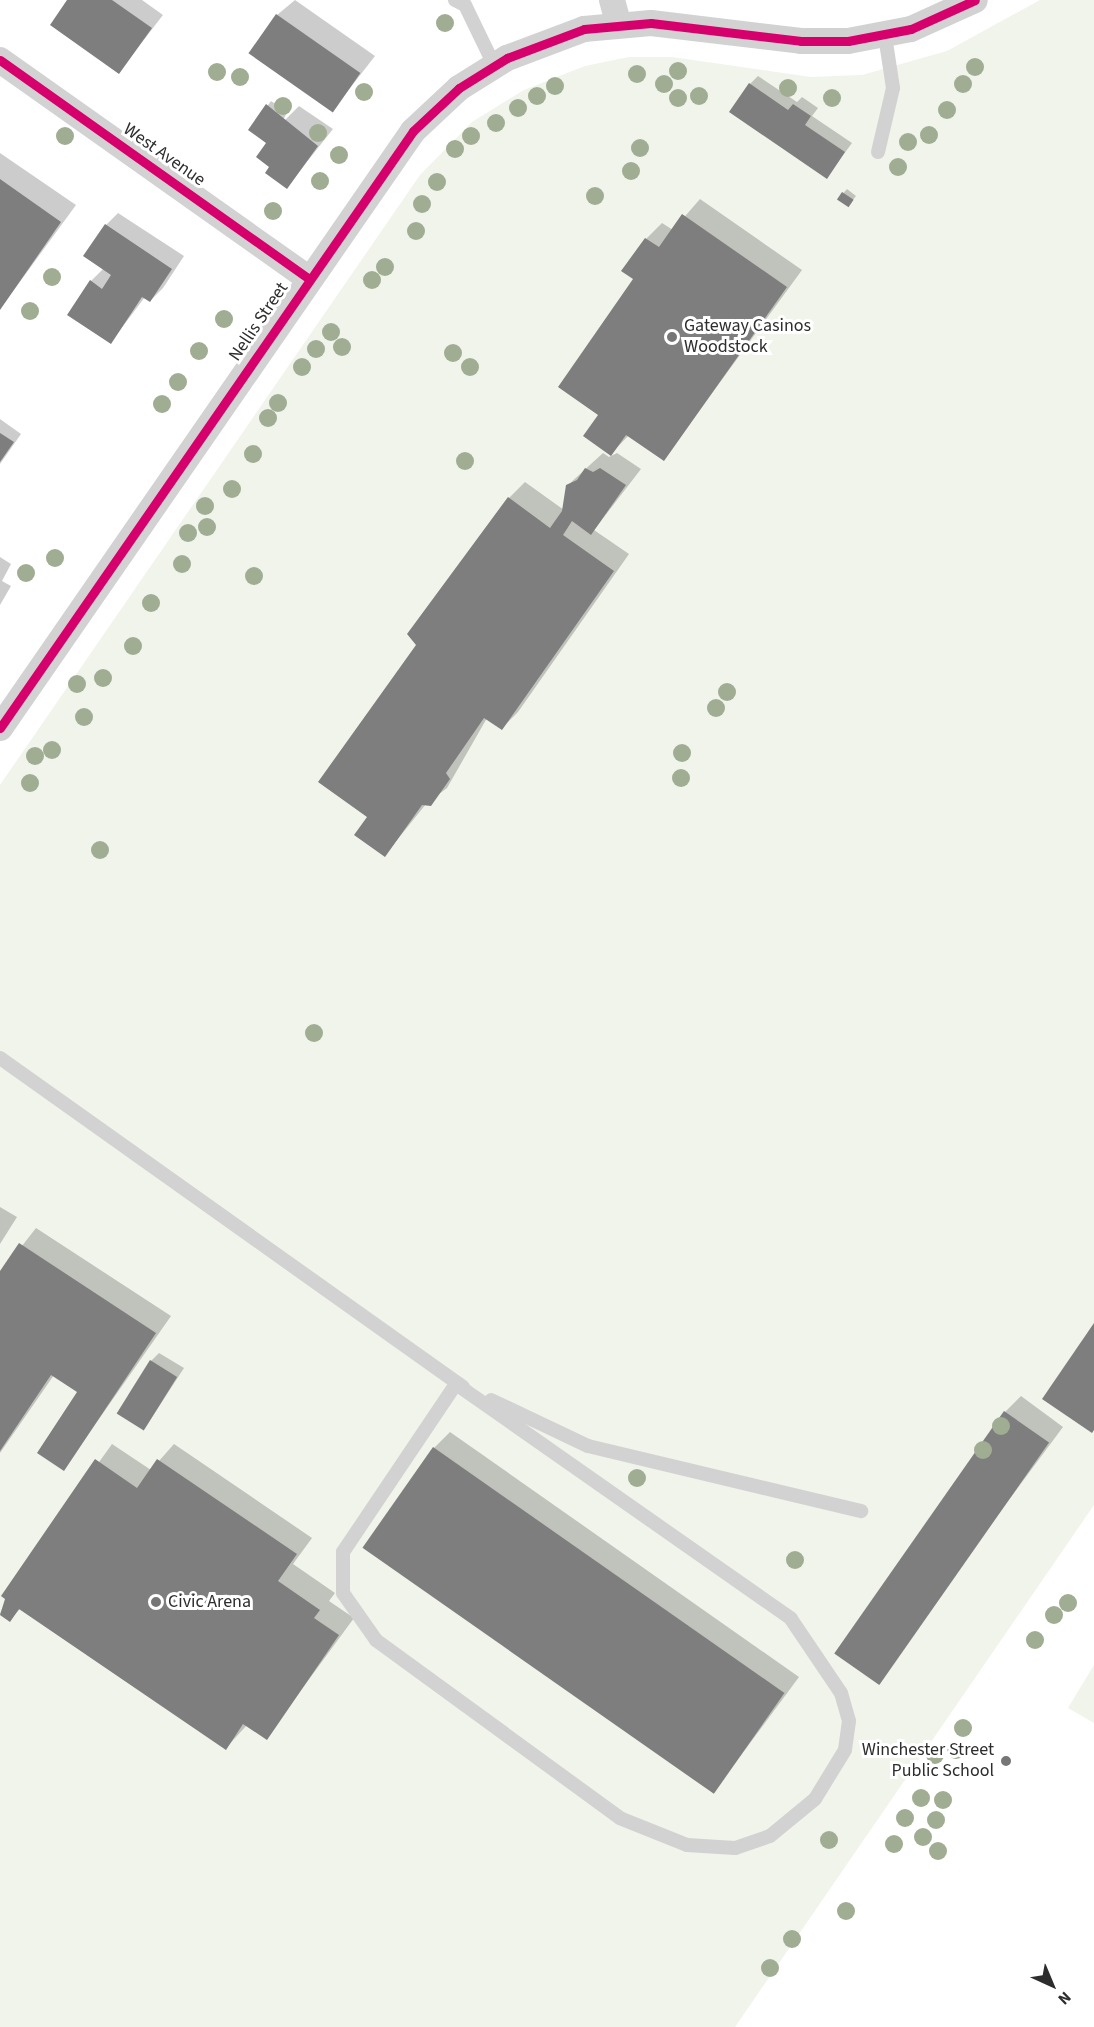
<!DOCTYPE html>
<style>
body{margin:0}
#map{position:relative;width:1094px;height:2027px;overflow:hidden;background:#fff;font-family:"Source Sans 3",sans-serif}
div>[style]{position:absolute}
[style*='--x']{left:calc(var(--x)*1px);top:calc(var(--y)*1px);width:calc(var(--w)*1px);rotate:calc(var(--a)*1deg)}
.green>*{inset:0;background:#f0f4eb}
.shadow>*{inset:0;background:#0003}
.building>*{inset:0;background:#7e7e7e;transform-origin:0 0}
.lane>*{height:14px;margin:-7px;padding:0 7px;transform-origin:7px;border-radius:7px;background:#d2d2d2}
.street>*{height:26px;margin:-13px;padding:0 13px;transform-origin:13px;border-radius:13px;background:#d2d2d2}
.cycleway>*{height:9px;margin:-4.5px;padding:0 4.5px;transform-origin:4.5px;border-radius:4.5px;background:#d6006c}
.trees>*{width:18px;height:18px;margin:-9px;border-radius:50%;background:#a0ad93}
.dots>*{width:16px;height:16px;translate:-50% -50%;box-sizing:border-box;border:3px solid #fff;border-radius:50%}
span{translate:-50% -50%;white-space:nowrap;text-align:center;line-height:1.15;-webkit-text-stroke:6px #fff;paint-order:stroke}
.street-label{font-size:18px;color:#2d2d2d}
.poi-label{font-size:18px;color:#2d2d2d}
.left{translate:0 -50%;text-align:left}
.right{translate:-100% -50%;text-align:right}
.north{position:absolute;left:1022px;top:1955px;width:60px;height:60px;-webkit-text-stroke:4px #fff;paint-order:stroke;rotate:136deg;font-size:16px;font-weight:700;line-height:24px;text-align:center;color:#2d2d2d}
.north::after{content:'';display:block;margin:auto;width:21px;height:27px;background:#2d2d2d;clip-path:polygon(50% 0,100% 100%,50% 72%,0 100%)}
</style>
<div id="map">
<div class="green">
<div style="clip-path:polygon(1040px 0,1094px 0,1094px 1505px,735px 2027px,0 2027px,0 785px,420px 175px,472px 122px,524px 90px,585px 66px,629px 57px,672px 57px,811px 77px,862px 75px,947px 51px)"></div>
<div style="clip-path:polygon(1094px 1665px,1094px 1723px,1068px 1708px)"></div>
</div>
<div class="shadow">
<div style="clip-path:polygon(69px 0,142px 0,163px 15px,119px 72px)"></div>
<div style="clip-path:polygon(295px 0,375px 56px,333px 110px,277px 15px)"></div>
<div style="clip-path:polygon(758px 76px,797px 102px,802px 97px,818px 108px,812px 116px,852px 143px,827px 177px,750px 84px)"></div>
<div style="clip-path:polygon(271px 101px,287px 112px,282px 123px,299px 106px,333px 129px,287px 187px,271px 167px,268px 143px,250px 130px)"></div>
<div style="clip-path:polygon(0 153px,76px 205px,0 309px)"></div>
<div style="clip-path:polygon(847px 189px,856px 196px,852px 201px,839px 198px)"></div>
<div style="clip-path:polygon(700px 199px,802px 270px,664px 459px,629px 435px,611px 454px,600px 415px,646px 239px,662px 223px,673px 230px)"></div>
<div style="clip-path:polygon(118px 213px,184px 256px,163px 288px,150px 301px,145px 297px,111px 342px,91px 281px,104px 268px,106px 225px)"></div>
<div style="clip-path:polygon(0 419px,21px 434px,0 464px)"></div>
<div style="clip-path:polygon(603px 453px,609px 457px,617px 453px,641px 469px,594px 530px,629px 554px,518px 712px,502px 728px,487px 718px,447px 788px,426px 804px,385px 855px,369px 816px,418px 644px,509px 498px,525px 482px,564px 510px,568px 485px)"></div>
<div style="clip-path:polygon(0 557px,11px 564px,2px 581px,11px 586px,0 605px)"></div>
<div style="clip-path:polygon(0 1207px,17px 1217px,0 1244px)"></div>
<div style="clip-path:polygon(36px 1228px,171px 1316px,64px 1469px,79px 1392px,54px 1375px,0 1453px,0 1274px)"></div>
<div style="clip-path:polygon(159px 1353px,184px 1368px,145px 1428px,151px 1361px)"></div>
<div style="clip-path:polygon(1021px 1396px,1063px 1427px,874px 1681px,1005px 1412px)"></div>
<div style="clip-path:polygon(450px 1432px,799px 1677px,713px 1793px,434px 1448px)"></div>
<div style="clip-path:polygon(112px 1444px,151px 1470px,174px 1444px,312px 1538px,293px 1564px,335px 1593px,329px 1601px,354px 1618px,266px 1738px,247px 1725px,226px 1748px,21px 1608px,9px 1620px,0 1614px,7px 1598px,3px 1596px)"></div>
</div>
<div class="building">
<div style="clip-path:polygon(67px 0,112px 0,152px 28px,119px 74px,50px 25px)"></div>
<div style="left:276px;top:14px;width:103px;height:48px;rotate:35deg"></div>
<div style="clip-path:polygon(749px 83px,788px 110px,793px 104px,811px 116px,805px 125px,845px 152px,827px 179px,729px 112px)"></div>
<div style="clip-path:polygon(266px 104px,318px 146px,287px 189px,265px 173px,269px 167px,256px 157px,266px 143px,248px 130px)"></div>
<div style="clip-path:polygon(0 179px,61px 222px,0 310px)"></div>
<div style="left:842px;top:192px;width:14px;height:9px;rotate:34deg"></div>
<div style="clip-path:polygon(682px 214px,787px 287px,664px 461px,626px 435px,611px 456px,583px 436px,598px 415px,558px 387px,633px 279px,621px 271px,645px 238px,659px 247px)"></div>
<div style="clip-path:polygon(105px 224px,172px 269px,150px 302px,142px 297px,111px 344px,67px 315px,90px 280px,102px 289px,111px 275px,83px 256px)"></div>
<div style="clip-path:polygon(0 433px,14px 442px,0 462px)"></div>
<div style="clip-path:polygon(585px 468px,593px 472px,600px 468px,626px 485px,591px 535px,572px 521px,563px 535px,614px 571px,502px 730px,484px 718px,446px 773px,450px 779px,431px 806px,422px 805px,385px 857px,354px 835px,367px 817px,318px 782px,416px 645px,407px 634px,508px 497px,550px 528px,562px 511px,566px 485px,577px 480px)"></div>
<div style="clip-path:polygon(19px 1243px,156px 1333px,64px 1471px,37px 1453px,77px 1392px,51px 1375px,0 1451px,0 1271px)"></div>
<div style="clip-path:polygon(1094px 1323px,1094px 1430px,1092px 1433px,1042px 1399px)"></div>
<div style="left:150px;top:1360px;width:32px;height:63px;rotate:32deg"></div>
<div style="left:1004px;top:1411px;width:55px;height:296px;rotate:35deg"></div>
<div style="left:433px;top:1447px;width:429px;height:123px;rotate:35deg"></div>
<div style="clip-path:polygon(95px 1459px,137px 1488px,157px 1459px,297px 1554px,278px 1581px,320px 1610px,314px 1618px,339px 1635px,267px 1740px,243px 1724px,226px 1750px,19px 1609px,10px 1622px,0 1615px,5px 1599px,1px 1596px)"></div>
</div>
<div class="lane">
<div style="--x:455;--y:0;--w:11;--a:27"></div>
<div style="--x:465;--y:5;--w:67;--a:64.2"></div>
<div style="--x:878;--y:152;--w:66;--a:-76.8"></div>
<div style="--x:893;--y:88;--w:53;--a:-98.7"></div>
<div style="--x:0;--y:1058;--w:568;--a:35.4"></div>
<div style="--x:456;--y:1384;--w:409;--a:35"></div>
<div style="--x:791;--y:1619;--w:89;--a:56"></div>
<div style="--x:841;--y:1693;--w:29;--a:74"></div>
<div style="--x:849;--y:1721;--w:29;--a:98"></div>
<div style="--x:845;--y:1750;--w:57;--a:121.5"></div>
<div style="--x:815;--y:1799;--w:58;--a:140.6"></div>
<div style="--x:770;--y:1836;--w:37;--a:161"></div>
<div style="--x:735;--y:1848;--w:48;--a:-176.4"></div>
<div style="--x:687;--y:1845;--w:72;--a:-158.1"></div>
<div style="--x:620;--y:1818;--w:302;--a:-143.9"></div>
<div style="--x:376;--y:1640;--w:57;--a:-125.1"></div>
<div style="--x:343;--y:1593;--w:41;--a:-90"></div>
<div style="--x:343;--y:1552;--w:202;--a:-56.1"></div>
<div style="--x:491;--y:1400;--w:107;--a:25.4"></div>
<div style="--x:588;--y:1446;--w:281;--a:13.4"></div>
</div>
<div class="street">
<div style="--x:612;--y:0;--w:24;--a:75"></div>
<div style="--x:0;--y:60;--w:377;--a:35.3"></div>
<div style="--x:0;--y:728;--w:726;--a:-55.32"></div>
<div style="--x:413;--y:131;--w:63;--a:-43.1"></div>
<div style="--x:459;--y:88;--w:57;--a:-32"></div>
<div style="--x:507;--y:58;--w:82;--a:-20.6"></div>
<div style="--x:584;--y:29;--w:67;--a:-5.1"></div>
<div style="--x:651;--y:23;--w:151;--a:6.8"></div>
<div style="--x:801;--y:41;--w:47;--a:0"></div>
<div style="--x:848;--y:41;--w:64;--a:-10.8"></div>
<div style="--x:911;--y:29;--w:70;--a:-24.4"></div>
</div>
<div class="cycleway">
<div style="--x:0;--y:60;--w:377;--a:35.3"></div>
<div style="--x:0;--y:728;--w:726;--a:-55.32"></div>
<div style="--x:413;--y:131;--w:63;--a:-43.1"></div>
<div style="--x:459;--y:88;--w:57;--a:-32"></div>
<div style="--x:507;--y:58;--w:82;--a:-20.6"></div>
<div style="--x:584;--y:29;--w:67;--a:-5.1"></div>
<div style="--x:651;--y:23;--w:151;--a:6.8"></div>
<div style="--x:801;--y:41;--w:47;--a:0"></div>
<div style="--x:848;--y:41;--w:64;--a:-10.8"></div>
<div style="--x:911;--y:29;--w:70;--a:-24.4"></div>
</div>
<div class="trees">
<div style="left:445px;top:23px"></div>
<div style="left:975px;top:67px"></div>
<div style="left:678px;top:71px"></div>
<div style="left:217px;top:72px"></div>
<div style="left:637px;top:74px"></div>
<div style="left:240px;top:77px"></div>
<div style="left:664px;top:84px"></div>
<div style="left:963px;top:84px"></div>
<div style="left:555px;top:86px"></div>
<div style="left:788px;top:88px"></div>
<div style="left:364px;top:92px"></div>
<div style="left:537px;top:96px"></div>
<div style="left:699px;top:96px"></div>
<div style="left:678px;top:98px"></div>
<div style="left:832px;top:98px"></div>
<div style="left:283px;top:106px"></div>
<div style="left:518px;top:108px"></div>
<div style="left:947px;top:110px"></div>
<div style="left:496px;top:123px"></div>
<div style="left:318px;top:133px"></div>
<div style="left:929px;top:135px"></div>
<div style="left:65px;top:136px"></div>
<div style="left:471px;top:136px"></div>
<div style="left:908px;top:142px"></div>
<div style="left:640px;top:148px"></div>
<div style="left:455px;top:149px"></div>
<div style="left:339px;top:155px"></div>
<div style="left:898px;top:167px"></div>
<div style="left:631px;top:171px"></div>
<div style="left:320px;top:181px"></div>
<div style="left:437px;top:182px"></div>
<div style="left:595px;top:196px"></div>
<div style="left:422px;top:204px"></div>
<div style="left:273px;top:211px"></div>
<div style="left:416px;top:231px"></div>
<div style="left:385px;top:267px"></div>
<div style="left:52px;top:277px"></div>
<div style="left:372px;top:280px"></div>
<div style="left:30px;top:311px"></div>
<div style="left:224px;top:319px"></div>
<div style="left:331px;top:332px"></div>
<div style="left:342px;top:347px"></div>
<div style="left:316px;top:349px"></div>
<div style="left:199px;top:351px"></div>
<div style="left:453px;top:353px"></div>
<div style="left:302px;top:367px"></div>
<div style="left:470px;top:367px"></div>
<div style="left:178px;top:382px"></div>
<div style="left:278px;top:403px"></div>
<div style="left:162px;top:404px"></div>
<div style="left:268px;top:418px"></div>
<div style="left:253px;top:454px"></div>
<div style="left:465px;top:461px"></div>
<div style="left:232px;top:489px"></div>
<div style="left:205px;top:506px"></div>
<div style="left:207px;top:527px"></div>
<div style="left:188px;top:533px"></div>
<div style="left:55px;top:558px"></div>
<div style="left:182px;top:564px"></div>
<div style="left:26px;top:573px"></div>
<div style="left:254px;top:576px"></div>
<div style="left:151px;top:603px"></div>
<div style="left:133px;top:646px"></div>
<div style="left:103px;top:678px"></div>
<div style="left:77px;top:684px"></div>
<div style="left:727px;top:692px"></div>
<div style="left:716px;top:708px"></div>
<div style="left:84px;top:717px"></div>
<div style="left:52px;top:750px"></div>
<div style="left:682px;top:753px"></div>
<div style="left:35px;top:756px"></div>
<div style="left:681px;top:778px"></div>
<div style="left:30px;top:783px"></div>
<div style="left:100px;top:850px"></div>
<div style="left:314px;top:1033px"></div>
<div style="left:1001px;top:1426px"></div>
<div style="left:983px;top:1450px"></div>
<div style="left:637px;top:1478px"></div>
<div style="left:795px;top:1560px"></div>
<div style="left:1068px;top:1603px"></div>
<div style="left:1054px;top:1615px"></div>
<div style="left:1035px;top:1640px"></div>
<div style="left:963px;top:1728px"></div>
<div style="left:956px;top:1750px"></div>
<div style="left:935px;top:1755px"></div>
<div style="left:921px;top:1798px"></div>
<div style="left:943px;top:1800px"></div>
<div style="left:905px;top:1818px"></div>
<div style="left:936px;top:1820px"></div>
<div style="left:923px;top:1837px"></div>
<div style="left:829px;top:1840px"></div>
<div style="left:894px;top:1844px"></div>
<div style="left:938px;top:1851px"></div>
<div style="left:846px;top:1911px"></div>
<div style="left:792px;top:1939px"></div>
<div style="left:770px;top:1968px"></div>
</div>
<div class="dots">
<div style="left:672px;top:337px;background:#767676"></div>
<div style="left:156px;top:1602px;background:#767676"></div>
<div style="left:1006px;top:1761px;background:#767676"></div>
</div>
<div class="street-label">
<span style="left:164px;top:155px;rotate:35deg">West Avenue</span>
<span style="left:259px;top:322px;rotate:-56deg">Nellis Street</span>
</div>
<div class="poi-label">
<span class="left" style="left:684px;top:337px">Gateway Casinos<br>Woodstock</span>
<span class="left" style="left:168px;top:1602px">Civic Arena</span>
<span class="right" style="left:994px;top:1761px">Winchester Street<br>Public School</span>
</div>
<div class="north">N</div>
</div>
